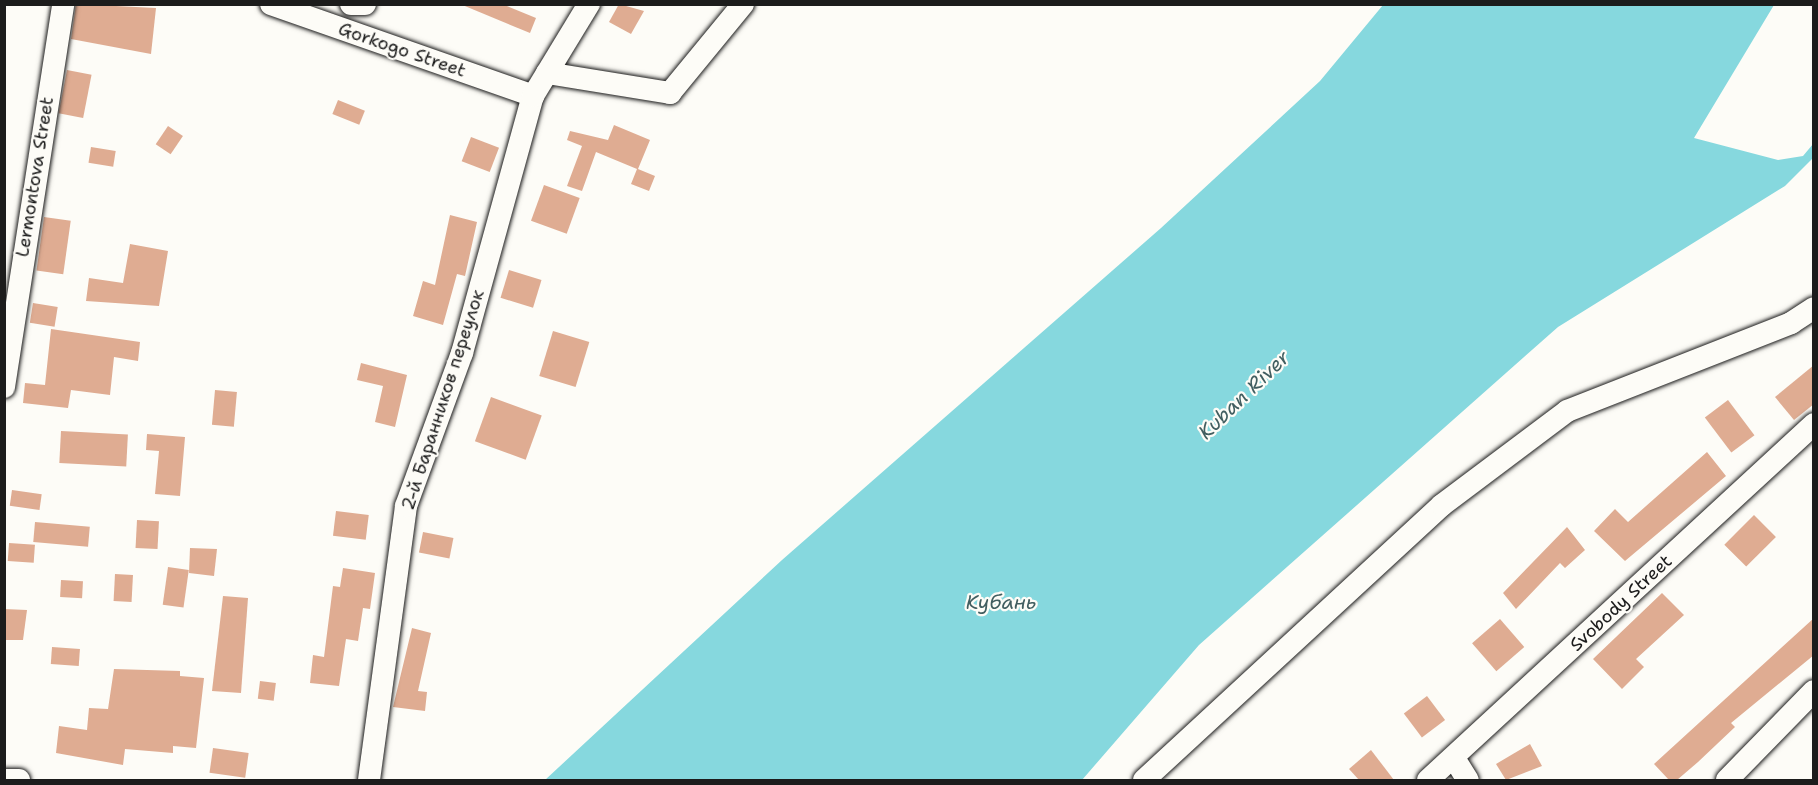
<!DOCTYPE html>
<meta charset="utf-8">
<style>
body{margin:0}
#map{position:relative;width:1818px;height:785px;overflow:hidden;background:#fdfcf7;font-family:"Shantell Sans",sans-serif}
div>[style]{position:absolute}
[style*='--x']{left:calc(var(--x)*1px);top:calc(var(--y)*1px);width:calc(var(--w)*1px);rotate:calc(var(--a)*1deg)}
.water>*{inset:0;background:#86d8de}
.building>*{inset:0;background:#dfac92;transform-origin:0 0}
.roads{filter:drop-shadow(0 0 2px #1c1c1c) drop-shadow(0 0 2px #1c1c1c)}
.street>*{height:22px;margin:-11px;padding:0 11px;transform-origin:11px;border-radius:11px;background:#fdfcf7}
span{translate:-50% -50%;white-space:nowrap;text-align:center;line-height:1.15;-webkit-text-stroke:4.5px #fdfcf7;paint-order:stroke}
.street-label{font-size:18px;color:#1c1c1c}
.water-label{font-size:20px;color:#415e60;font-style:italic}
.frame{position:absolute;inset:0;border:6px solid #1c1c1c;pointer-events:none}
</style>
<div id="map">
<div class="water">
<div style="clip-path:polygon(1383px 5px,1774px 5px,1694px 138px,1778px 160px,1803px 156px,1813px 144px,1813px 158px,1785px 186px,1558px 327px,1199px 645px,1082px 780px,545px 780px,782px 560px,1161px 228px,1320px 81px)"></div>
</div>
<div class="building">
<div style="clip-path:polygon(76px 4px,156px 8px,151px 54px,71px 39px)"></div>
<div style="clip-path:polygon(460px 4px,502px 4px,536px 18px,530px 33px)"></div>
<div style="clip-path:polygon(619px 4px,644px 11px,631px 34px,609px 22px)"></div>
<div style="left:67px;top:70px;width:25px;height:44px;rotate:11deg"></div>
<div style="left:338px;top:100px;width:29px;height:15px;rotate:22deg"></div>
<div style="clip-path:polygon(614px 125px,650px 140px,638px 169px,655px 176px,649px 191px,631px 184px,637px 169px,596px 152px,582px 191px,567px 186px,582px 146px,567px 140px,570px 131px,608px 140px)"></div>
<div style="left:168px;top:126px;width:18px;height:22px;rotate:34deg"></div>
<div style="left:471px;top:137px;width:30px;height:26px;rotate:21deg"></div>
<div style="left:91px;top:147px;width:25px;height:16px;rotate:9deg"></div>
<div style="left:544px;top:185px;width:38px;height:38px;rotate:20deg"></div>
<div style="clip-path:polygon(450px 215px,477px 222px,465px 276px,457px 274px,443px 325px,413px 316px,423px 281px,435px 285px)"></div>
<div style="left:44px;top:217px;width:27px;height:54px;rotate:8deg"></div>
<div style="clip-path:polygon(130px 244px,168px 251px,159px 306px,86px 301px,89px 278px,123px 283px)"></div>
<div style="left:509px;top:270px;width:34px;height:29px;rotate:17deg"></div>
<div style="left:33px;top:303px;width:25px;height:20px;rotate:9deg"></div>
<div style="clip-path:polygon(51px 329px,140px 342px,138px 361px,114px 357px,110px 395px,71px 390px,68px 408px,23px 403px,25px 383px,45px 385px)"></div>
<div style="left:553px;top:331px;width:38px;height:47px;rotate:17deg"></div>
<div style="clip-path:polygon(361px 363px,407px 375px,395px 427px,375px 422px,383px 386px,357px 380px)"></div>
<div style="clip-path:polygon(1814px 365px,1814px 404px,1794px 420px,1775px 397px)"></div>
<div style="left:215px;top:390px;width:22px;height:35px;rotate:5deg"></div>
<div style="left:491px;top:397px;width:54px;height:47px;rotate:20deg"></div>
<div style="left:1728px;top:400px;width:44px;height:29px;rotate:53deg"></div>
<div style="left:61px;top:431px;width:67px;height:32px;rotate:3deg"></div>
<div style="clip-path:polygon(147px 434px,185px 437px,180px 496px,155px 494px,159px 451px,146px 450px)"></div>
<div style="clip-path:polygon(1707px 452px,1726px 476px,1625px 561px,1594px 531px,1615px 509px,1628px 522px)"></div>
<div style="left:12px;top:490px;width:30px;height:16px;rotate:8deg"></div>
<div style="left:336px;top:511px;width:33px;height:25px;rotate:7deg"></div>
<div style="left:1754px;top:515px;width:31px;height:42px;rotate:45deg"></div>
<div style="left:137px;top:520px;width:22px;height:28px;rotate:3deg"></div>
<div style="left:35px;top:522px;width:55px;height:20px;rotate:5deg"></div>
<div style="clip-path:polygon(1567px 527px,1585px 550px,1565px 568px,1560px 563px,1516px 609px,1503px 593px)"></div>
<div style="left:423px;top:532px;width:31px;height:21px;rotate:11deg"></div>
<div style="left:9px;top:543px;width:26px;height:18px;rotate:4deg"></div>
<div style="clip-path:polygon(190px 548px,217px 549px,214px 576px,189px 573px)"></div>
<div style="left:168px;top:567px;width:21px;height:38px;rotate:8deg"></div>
<div style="clip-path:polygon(343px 568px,375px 573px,370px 609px,363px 608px,358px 641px,346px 639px,339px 686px,310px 683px,313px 655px,324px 657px,333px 586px,340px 587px)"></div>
<div style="left:115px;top:574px;width:18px;height:27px;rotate:3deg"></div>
<div style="left:61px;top:580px;width:22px;height:17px;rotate:3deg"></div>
<div style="clip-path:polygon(1662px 593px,1684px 615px,1636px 659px,1644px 667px,1622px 689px,1593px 659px)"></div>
<div style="clip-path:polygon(223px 596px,248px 598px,241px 693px,212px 691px)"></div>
<div style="clip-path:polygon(4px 609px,27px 610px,23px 640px,4px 640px)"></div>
<div style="clip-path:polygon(1814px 618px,1814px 655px,1731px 723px,1735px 727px,1698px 762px,1677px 780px,1669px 780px,1654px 764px)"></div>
<div style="left:1500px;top:619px;width:37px;height:37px;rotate:49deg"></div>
<div style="clip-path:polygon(412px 628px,431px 633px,418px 691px,427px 692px,425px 711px,393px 707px)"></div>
<div style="left:52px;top:647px;width:28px;height:17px;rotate:4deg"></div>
<div style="clip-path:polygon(114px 669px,180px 671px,180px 676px,204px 678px,196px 748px,173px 746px,173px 753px,125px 749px,123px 765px,56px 753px,59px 726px,87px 730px,89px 708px,108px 709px)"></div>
<div style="left:260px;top:681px;width:16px;height:18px;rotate:7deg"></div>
<div style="left:1427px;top:696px;width:30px;height:29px;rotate:53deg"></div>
<div style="clip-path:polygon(1530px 744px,1542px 766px,1506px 780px,1496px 764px)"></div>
<div style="left:213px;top:748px;width:36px;height:25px;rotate:8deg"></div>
<div style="clip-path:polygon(1371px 750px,1394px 780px,1359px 780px,1349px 769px)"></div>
</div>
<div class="roads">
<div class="street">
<div style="--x:271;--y:4;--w:278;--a:19.3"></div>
<div style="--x:351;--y:4;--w:14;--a:0"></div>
<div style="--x:547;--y:73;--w:125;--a:9.2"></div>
<div style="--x:670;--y:93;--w:115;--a:-50.6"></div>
<div style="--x:4;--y:387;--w:388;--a:-81.2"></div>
<div style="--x:1454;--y:758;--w:26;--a:58"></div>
<div style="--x:4;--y:780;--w:15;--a:0"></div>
<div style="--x:369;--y:780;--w:276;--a:-82.3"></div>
<div style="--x:406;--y:506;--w:163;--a:-69.9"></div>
<div style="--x:462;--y:353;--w:267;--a:-74.6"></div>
<div style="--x:533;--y:96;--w:108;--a:-58.7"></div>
<div style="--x:1144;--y:780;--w:405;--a:-42.7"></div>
<div style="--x:1442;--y:505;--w:156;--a:-36.9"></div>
<div style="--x:1567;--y:411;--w:241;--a:-21.4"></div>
<div style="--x:1791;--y:323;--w:27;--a:-33"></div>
<div style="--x:1428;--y:780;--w:525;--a:-42.68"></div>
<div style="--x:1727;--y:780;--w:124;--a:-45.7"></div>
</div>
</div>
<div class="street-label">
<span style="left:402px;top:50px;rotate:19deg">Gorkogo Street</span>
<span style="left:35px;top:177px;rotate:-81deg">Lermontova Street</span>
<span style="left:443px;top:400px;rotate:-72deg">2-й Баранников переулок</span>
<span style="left:1621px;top:603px;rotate:-43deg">Svobody Street</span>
</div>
<div class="water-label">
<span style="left:1244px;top:395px;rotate:-44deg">Kuban River</span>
<span style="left:1001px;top:602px">Кубань</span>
</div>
<div class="frame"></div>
</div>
